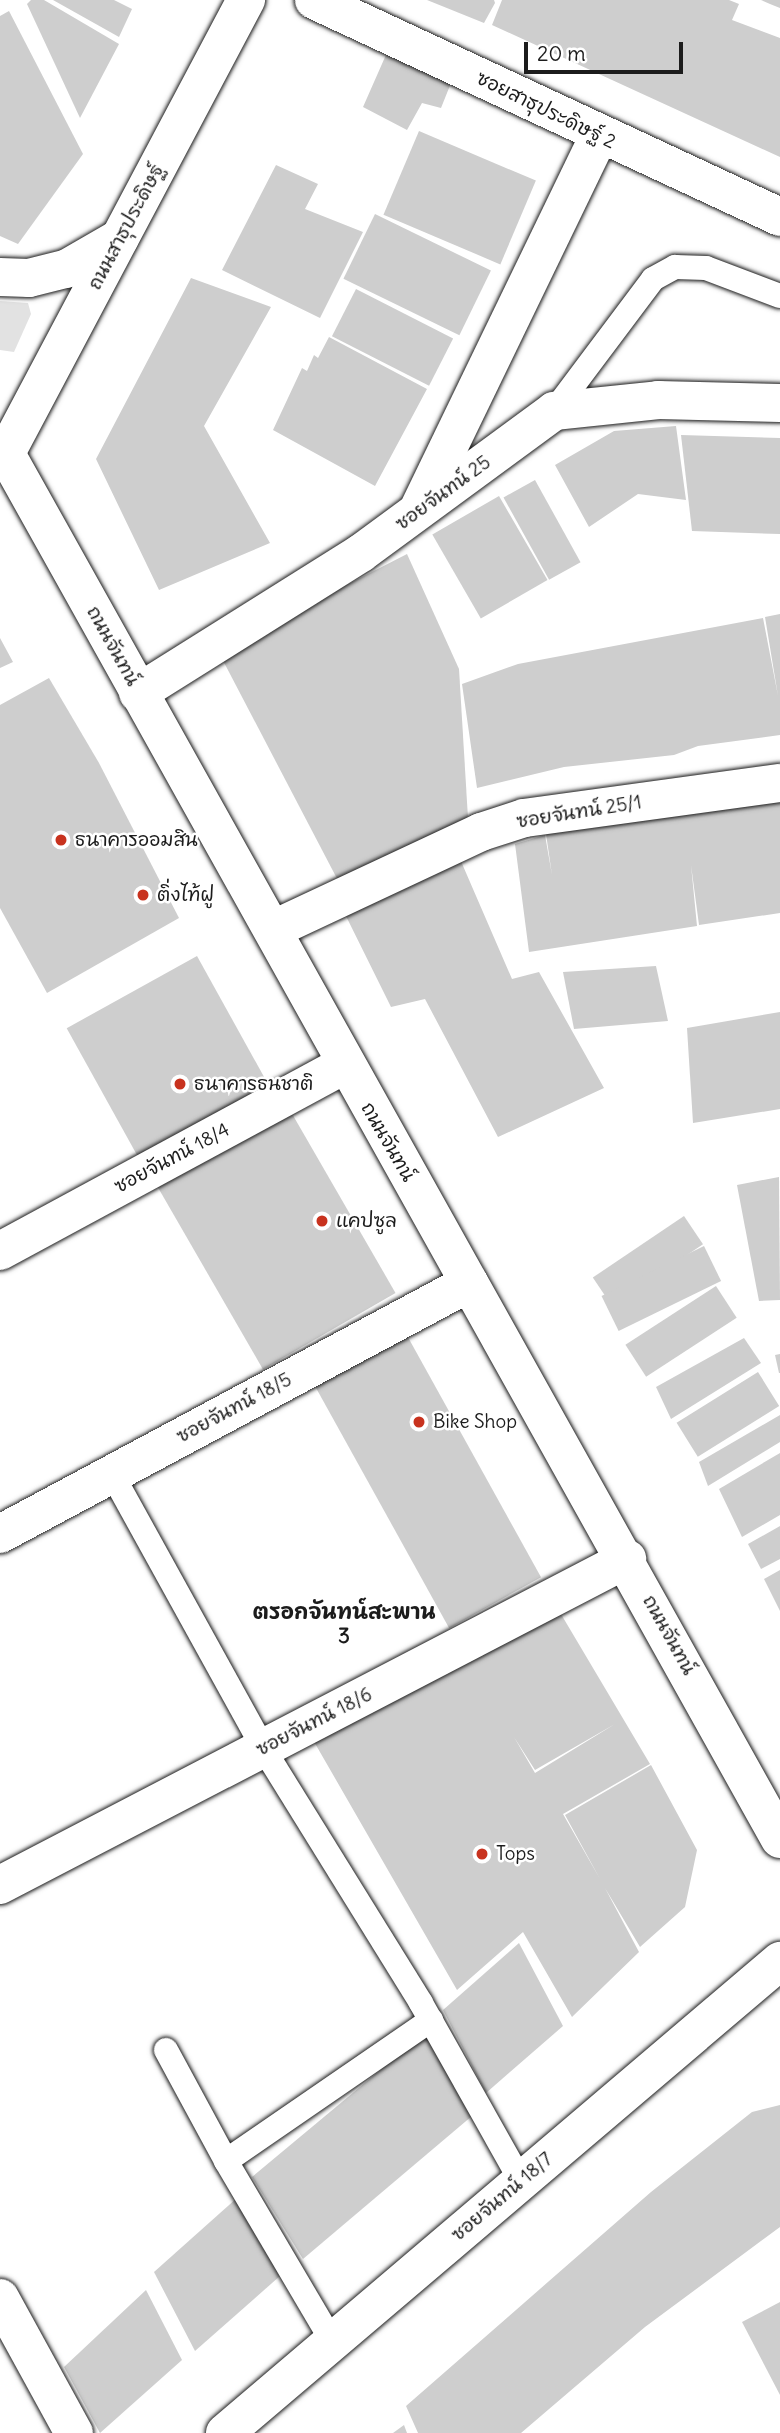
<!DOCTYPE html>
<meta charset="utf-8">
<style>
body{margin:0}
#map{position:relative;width:780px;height:2433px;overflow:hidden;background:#fff;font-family:Delius,"Playpen Sans Thai",sans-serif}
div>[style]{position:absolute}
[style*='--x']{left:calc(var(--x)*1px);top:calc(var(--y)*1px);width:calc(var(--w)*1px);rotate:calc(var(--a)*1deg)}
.green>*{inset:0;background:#e2e2e2}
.building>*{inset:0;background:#cecece;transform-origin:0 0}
.roads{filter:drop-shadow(0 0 2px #1c1c1c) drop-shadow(0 0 2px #1c1c1c)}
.service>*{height:24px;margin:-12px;padding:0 12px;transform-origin:12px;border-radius:12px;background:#fff}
.minor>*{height:38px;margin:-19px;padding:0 19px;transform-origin:19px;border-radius:19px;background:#fff}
.tertiary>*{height:38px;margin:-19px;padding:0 19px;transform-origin:19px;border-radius:19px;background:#fff}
.secondary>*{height:38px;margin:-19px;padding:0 19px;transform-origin:19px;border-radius:19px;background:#fff}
.dots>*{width:19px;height:19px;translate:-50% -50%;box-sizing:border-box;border:4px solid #fff;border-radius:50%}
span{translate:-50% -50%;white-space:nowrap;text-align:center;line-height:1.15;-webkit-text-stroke:5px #fff;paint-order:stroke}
.street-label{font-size:19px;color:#1c1c1c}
.poi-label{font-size:19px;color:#1c1c1c}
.left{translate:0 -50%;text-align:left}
.neighbourhood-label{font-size:21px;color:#1c1c1c;font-weight:700}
.scale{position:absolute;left:524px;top:42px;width:159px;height:32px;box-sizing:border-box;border:4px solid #1c1c1c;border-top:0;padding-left:9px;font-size:21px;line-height:24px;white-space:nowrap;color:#1c1c1c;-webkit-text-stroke:5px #fff;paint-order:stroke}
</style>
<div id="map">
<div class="green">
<div style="clip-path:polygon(0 301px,28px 303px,31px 314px,14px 352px,0 350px)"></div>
</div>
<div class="building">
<div style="clip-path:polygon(31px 0,44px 0,119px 44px,80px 118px,27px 4px)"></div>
<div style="clip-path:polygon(53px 0,114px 0,132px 9px,119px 37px)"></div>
<div style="clip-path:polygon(427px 0,494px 0,495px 3px,484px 23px)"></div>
<div style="clip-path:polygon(502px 0,729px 0,739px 4px,732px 20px,780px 38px,780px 157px,492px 25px)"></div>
<div style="clip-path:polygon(761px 0,780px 0,780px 8px,770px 4px)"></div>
<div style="clip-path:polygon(9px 11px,83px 154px,18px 244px,0 236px,0 16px)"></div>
<div style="clip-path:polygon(389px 48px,455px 73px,441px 108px,422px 103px,407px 130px,363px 107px)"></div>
<div style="left:419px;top:131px;width:127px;height:91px;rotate:23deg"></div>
<div style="clip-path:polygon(276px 165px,318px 184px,305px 209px,363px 232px,320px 318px,222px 270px)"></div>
<div style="left:375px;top:214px;width:129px;height:72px;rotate:26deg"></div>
<div style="clip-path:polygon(191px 278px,271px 307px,204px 426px,270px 543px,159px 590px,96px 459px)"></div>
<div style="left:356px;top:289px;width:109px;height:53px;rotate:27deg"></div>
<div style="clip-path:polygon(329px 337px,427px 389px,375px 486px,273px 430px,302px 368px,307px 371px,314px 355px,318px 358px)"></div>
<div style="clip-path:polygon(676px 426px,686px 500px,638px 494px,589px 527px,555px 465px,614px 431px)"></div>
<div style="clip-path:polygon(681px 435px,780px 438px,780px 534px,692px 531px)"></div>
<div style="left:535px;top:480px;width:94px;height:36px;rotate:61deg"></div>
<div style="left:499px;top:496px;width:97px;height:77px;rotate:60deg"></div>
<div style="clip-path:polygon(407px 554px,459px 669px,469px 835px,344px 892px,218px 651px)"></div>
<div style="clip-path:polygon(780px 614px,780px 735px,698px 746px,674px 755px,564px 767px,477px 788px,462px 684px,518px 664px,763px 618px,778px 696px,765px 617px)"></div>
<div style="clip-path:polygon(0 638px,13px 662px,0 668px)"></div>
<div style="clip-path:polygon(49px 678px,99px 763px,179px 918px,47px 993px,0 908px,0 705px)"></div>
<div style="clip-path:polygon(780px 799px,780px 913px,699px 925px,691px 865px,697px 926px,529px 952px,515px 844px,545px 835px,552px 875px,546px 834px)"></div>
<div style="clip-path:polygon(457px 852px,512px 979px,539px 972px,604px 1088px,498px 1137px,425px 999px,391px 1007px,340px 904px)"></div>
<div style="left:197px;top:956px;width:155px;height:149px;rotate:61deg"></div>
<div style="clip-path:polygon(656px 966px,668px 1021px,574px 1029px,563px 972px)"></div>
<div style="clip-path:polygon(780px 1012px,780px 1109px,693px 1123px,687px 1028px)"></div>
<div style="left:287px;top:1105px;width:217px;height:153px;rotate:60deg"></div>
<div style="clip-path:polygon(779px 1177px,780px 1300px,759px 1301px,737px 1185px)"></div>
<div style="left:684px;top:1216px;width:34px;height:110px;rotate:56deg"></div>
<div style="left:704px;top:1246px;width:39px;height:114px;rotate:64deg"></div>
<div style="left:716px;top:1286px;width:38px;height:108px;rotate:57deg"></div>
<div style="left:399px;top:1321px;width:293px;height:105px;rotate:61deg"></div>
<div style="clip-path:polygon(744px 1338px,761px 1363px,671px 1419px,656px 1387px)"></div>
<div style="clip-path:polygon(780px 1354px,780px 1373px,779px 1373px,775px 1355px)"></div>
<div style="left:758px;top:1372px;width:40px;height:96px;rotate:58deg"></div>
<div style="clip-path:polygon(780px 1415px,780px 1442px,708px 1486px,699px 1462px)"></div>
<div style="clip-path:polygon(780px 1453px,780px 1515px,742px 1537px,719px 1489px)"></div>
<div style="clip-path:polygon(780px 1526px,780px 1559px,761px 1569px,748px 1544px)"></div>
<div style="clip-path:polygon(780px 1570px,780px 1611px,764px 1579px)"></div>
<div style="clip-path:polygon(evenodd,555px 1604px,650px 1764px,563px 1814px,600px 1879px,565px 1815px,651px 1765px,697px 1850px,685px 1907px,640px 1947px,605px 1888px,639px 1952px,572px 2017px,523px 1932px,457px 1990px,309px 1733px,555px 1604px,615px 1724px,535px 1773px,514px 1737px,535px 1770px,615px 1724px)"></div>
<div style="clip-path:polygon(519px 1943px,563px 2026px,486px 2093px,443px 2010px)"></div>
<div style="clip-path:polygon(426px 2032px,472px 2116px,303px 2259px,252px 2177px)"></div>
<div style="clip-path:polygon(780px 2105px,780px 2227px,645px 2327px,521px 2433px,418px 2433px,406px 2406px,651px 2192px,752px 2112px)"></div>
<div style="clip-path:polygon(238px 2197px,280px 2276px,195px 2351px,154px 2272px)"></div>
<div style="clip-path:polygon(146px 2290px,182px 2360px,100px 2433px,64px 2367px)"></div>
<div style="clip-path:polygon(780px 2302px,780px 2395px,742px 2322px)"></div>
<div style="clip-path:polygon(404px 2425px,407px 2433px,393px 2433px)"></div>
</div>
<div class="roads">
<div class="service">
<div style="--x:554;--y:411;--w:165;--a:-53.1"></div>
<div style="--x:653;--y:279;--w:25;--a:-29"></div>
<div style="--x:675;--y:267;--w:31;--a:2"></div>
<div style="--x:706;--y:268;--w:79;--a:20.7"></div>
<div style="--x:112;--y:1474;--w:313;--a:61.1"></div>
<div style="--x:263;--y:1748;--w:300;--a:58.2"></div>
<div style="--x:421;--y:2003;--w:204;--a:60.7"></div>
<div style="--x:166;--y:2050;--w:126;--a:61.6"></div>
<div style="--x:332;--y:2341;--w:209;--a:-120.5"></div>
<div style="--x:226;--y:2161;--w:249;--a:-34.5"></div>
</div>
<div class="minor">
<div style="--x:314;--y:0;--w:514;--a:24.97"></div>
<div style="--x:420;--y:506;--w:411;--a:-64.2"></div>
<div style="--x:138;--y:693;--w:263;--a:-32.1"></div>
<div style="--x:361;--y:553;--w:240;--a:-36.3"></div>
<div style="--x:554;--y:411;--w:105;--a:-6"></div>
<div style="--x:658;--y:400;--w:122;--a:1.4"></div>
<div style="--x:274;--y:929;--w:229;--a:-25.1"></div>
<div style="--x:481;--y:832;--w:45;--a:-18"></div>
<div style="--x:524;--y:818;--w:258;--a:-7.8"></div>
<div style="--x:0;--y:1251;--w:391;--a:-28.4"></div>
<div style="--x:0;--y:1534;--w:532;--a:-28.15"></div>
<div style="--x:0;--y:1885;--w:707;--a:-27.47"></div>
<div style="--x:0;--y:2298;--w:154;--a:61.3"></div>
</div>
<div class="tertiary">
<div style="--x:225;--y:2433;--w:729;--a:-40.38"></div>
</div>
<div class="secondary">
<div style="--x:0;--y:277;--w:29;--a:2"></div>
<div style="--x:29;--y:278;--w:38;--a:-14"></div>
<div style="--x:66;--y:269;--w:62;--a:-29.9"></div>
<div style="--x:0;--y:443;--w:1599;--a:60.81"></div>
<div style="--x:6;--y:453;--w:513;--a:-62.09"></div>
</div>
</div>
<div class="dots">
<div style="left:61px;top:840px;background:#c8321e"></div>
<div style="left:143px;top:895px;background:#c8321e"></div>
<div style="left:180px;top:1084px;background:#c8321e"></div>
<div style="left:322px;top:1221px;background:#c8321e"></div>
<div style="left:419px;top:1422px;background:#c8321e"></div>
<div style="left:482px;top:1854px;background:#c8321e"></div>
</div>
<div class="street-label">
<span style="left:546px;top:110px;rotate:26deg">ซอยสาธุประดิษฐ์ 2</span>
<span style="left:126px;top:227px;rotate:-62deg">ถนนสาธุประดิษฐ์</span>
<span style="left:443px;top:493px;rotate:-36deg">ซอยจันทน์ 25</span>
<span style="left:113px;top:646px;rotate:61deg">ถนนจันทน์</span>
<span style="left:579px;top:812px;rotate:-9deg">ซอยจันทน์ 25/1</span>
<span style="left:388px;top:1142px;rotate:60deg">ถนนจันทน์</span>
<span style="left:172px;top:1158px;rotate:-28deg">ซอยจันทน์ 18/4</span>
<span style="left:234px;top:1408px;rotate:-28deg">ซอยจันทน์ 18/5</span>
<span style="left:669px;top:1635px;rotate:61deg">ถนนจันทน์</span>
<span style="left:314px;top:1722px;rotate:-27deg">ซอยจันทน์ 18/6</span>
<span style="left:502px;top:2197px;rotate:-40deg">ซอยจันทน์ 18/7</span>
</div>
<div class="poi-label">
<span class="left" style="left:75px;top:840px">ธนาคารออมสิน</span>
<span class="left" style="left:157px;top:895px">ติ่งไท้ฝู</span>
<span class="left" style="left:194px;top:1084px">ธนาคารธนชาติ</span>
<span class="left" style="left:336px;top:1221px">แคปซูล</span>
<span class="left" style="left:433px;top:1422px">Bike Shop</span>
<span class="left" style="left:496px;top:1854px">Tops</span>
</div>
<div class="neighbourhood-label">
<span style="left:344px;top:1624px">ตรอกจันทน์สะพาน<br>3</span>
</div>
<div class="scale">20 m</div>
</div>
